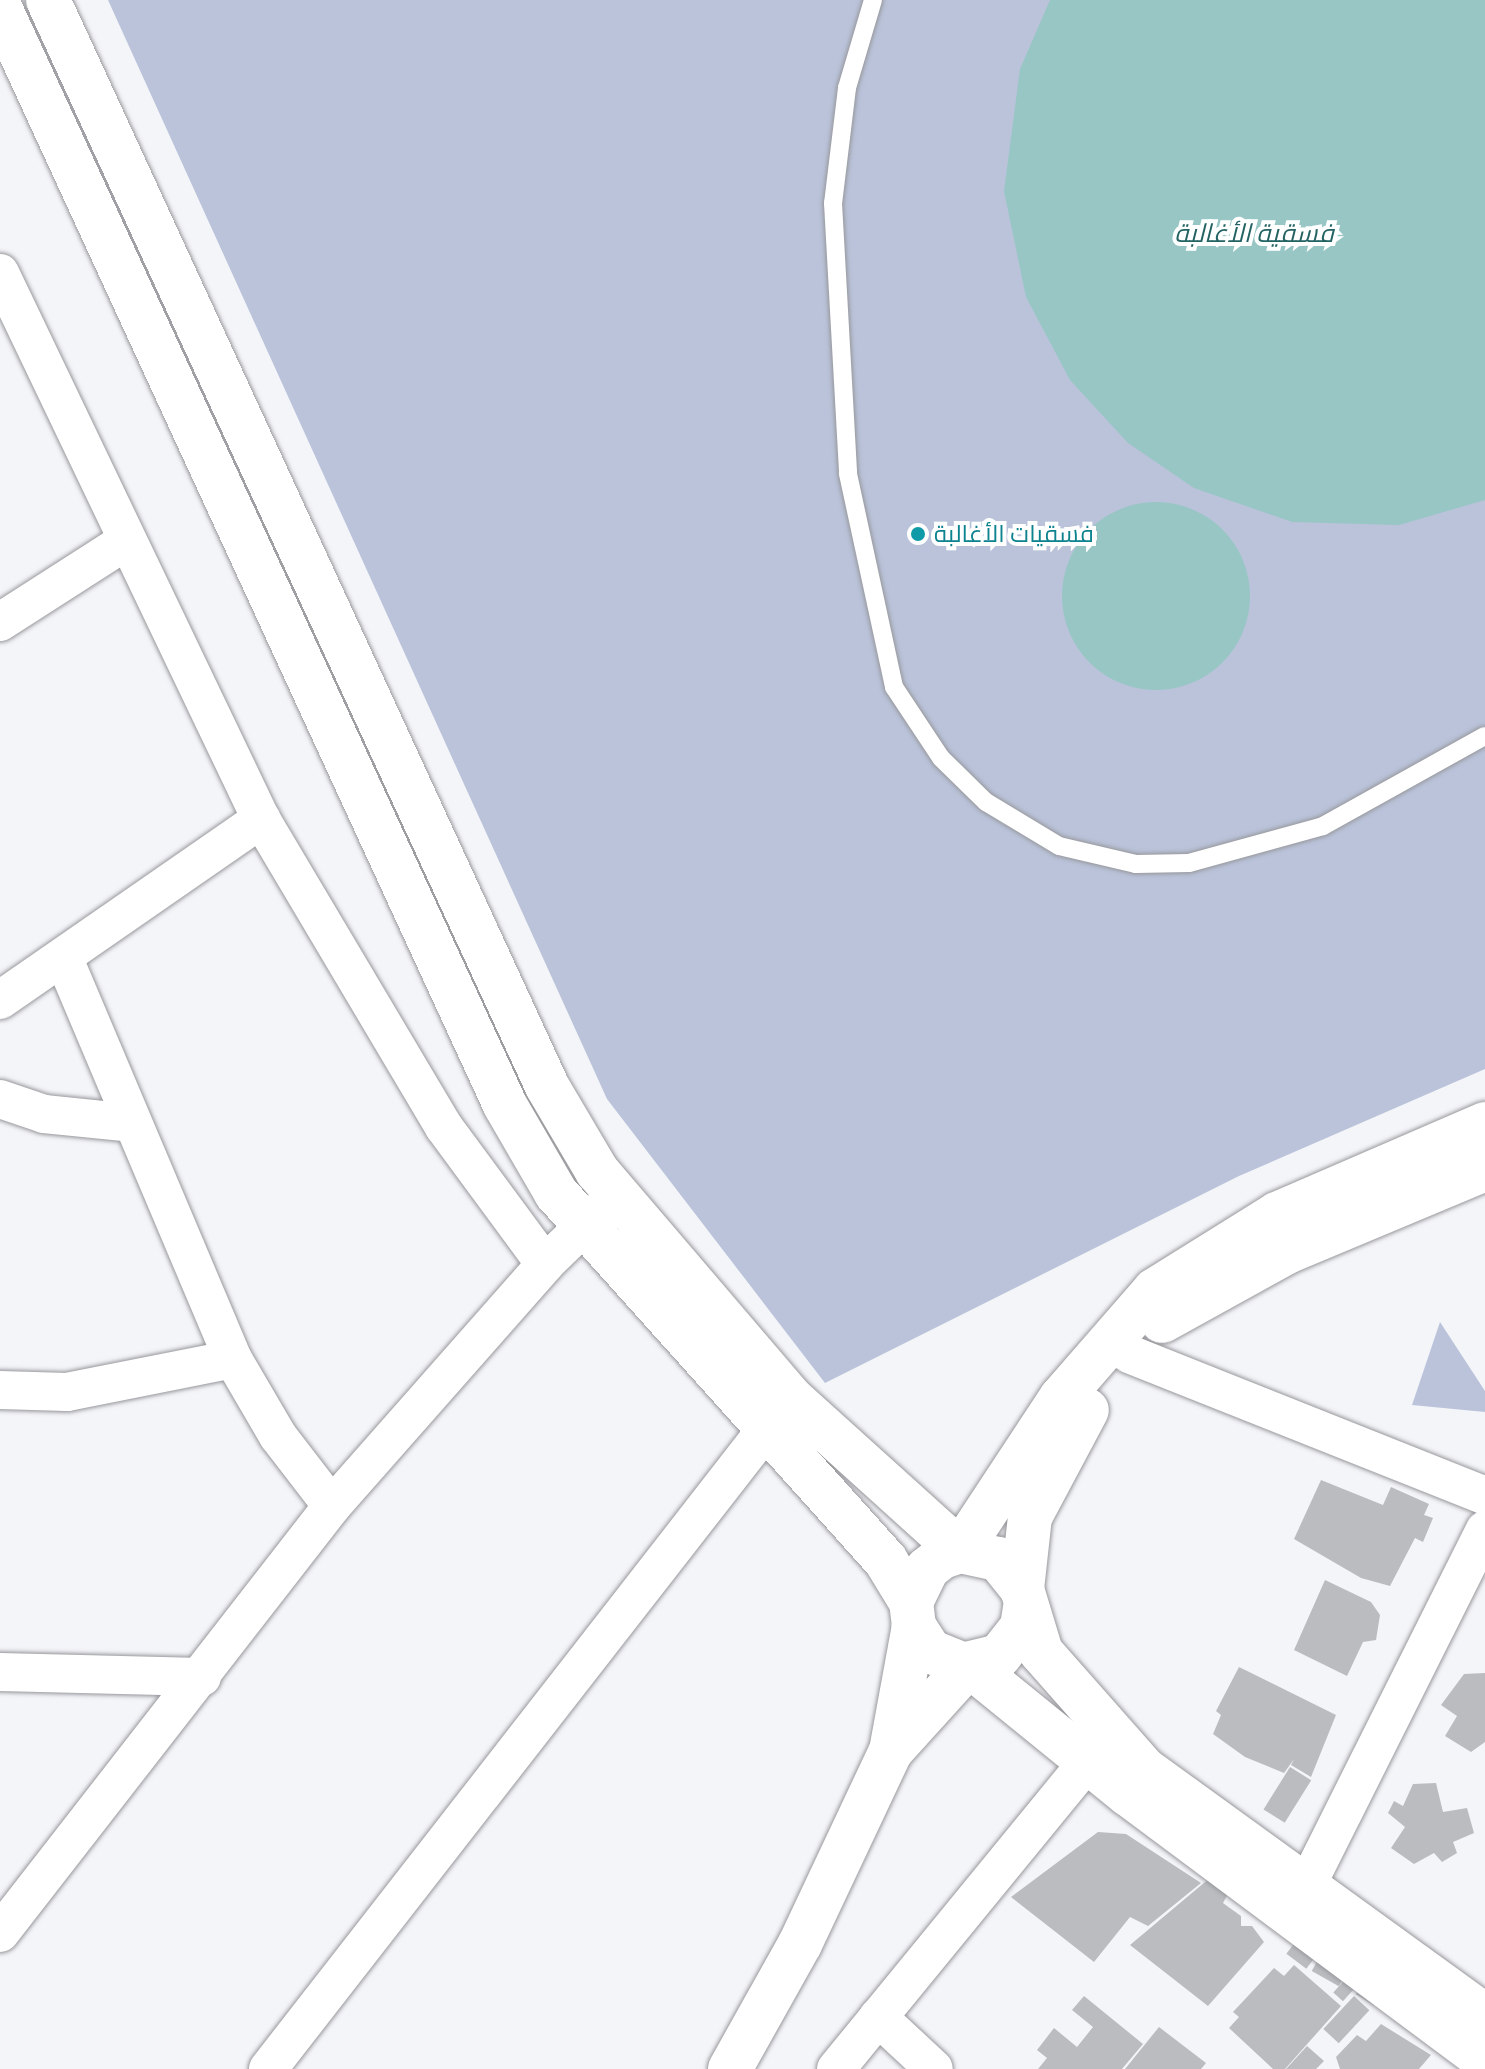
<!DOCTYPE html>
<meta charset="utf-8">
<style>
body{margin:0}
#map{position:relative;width:1485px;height:2069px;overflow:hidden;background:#f4f5f9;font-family:"IBM Plex Serif",Cairo,serif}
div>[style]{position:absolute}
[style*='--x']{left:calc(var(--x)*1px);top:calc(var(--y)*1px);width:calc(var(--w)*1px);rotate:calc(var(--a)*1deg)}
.green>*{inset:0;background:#bac3da}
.water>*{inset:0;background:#97c6c5}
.round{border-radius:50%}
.building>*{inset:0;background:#babcc0;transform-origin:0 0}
.roads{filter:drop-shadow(0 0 2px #97989c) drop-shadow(0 0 2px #97989c)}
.lane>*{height:18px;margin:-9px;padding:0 9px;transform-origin:9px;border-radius:9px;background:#fff}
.street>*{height:38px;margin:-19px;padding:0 19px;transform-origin:19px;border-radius:19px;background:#fff}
.secondary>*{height:44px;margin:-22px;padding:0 22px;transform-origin:22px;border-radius:22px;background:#fff}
.dots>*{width:22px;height:22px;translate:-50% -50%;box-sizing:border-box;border:4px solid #fff;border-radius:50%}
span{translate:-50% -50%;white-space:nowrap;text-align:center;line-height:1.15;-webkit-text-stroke:8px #fff;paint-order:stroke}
.culture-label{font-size:24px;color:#0d838f}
.left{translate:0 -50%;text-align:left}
.water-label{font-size:26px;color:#246363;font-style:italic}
</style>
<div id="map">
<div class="green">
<div style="clip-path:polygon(108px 0,1485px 0,1485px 1069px,1239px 1176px,825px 1383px,607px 1099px)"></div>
<div style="clip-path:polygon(1440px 1322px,1485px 1391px,1485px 1412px,1412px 1405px)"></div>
</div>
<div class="water">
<div style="clip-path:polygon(1050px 0,1485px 0,1485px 500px,1399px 525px,1292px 522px,1194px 488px,1128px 443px,1070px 380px,1026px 297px,1004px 191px,1020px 69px)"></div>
<div class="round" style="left:1062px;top:502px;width:188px;height:188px"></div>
</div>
<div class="building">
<div style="clip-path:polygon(1321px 1480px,1383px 1505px,1391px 1487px,1429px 1504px,1424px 1515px,1433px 1518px,1423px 1542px,1415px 1538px,1390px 1586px,1361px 1578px,1294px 1539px)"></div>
<div style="clip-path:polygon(1325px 1580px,1371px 1602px,1380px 1615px,1376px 1640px,1363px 1642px,1347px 1676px,1294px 1650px)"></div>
<div style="clip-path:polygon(1239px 1667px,1336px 1715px,1311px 1777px,1291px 1765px,1294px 1759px,1284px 1773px,1245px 1757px,1213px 1734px,1221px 1715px,1216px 1711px)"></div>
<div style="clip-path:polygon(1485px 1673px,1485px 1742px,1471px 1752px,1445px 1736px,1457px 1716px,1441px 1705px,1464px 1674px)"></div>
<div style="left:1290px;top:1767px;width:25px;height:50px;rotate:32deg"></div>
<div style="clip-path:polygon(1436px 1783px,1443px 1812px,1467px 1808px,1474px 1833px,1453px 1842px,1457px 1853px,1442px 1862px,1434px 1853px,1414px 1864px,1391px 1848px,1405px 1827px,1388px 1813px,1394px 1801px,1403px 1806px,1413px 1784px)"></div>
<div style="clip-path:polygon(1098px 1832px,1126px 1834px,1201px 1883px,1148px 1926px,1130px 1917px,1094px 1962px,1011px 1897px)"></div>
<div style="clip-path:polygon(1211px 1877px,1229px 1892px,1223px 1903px,1241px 1916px,1241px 1926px,1252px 1926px,1264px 1942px,1208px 2006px,1130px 1945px)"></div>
<div style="left:1296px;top:1941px;width:25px;height:16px;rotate:37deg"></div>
<div style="left:1319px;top:1958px;width:31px;height:15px;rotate:29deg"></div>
<div style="clip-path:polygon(1294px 1965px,1341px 2006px,1285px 2069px,1273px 2069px,1229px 2028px,1239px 2017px,1233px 2012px,1274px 1968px,1284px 1976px)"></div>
<div style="left:1350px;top:1974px;width:13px;height:25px;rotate:42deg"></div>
<div style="left:1362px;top:1984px;width:22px;height:12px;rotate:32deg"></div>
<div style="clip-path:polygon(1084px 1996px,1143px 2044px,1122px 2069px,1038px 2069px,1047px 2058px,1037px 2050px,1054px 2028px,1077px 2047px,1093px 2027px,1072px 2010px)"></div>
<div style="left:1354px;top:1996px;width:21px;height:45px;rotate:43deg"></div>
<div style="clip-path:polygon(1381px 2024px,1431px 2055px,1419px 2069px,1340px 2069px,1336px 2057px,1357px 2035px,1366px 2041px)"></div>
<div style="clip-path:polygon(1159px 2027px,1206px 2063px,1201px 2069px,1125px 2069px)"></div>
<div style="clip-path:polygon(1307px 2046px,1324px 2061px,1316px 2069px,1286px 2069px)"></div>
</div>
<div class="roads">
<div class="lane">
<div style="--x:873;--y:0;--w:92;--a:106.5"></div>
<div style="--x:847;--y:88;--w:116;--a:96.9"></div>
<div style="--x:833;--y:203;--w:271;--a:86.8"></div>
<div style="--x:848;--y:474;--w:218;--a:77.8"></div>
<div style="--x:894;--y:687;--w:85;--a:56.5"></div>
<div style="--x:941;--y:758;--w:63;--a:44.4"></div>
<div style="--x:986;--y:802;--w:85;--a:31.1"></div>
<div style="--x:1059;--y:846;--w:79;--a:13.2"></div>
<div style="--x:1136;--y:864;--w:53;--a:-1.1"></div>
<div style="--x:1189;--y:863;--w:139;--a:-15.4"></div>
<div style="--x:1323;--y:826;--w:185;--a:-29.1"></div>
</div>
<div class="street">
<div style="--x:0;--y:273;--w:605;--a:64.45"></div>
<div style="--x:261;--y:819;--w:358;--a:59.3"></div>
<div style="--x:444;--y:1127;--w:170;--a:53.6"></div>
<div style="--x:0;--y:622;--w:150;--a:-32.7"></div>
<div style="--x:64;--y:959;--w:434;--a:67.1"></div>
<div style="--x:233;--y:1359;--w:89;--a:59.7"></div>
<div style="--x:278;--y:1436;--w:88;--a:52.4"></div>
<div style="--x:0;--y:1000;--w:318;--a:-34.7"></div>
<div style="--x:0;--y:1099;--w:46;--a:18.8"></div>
<div style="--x:44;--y:1114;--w:88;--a:5.8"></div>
<div style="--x:1129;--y:1354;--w:383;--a:21.7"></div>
<div style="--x:0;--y:1390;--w:67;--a:1.7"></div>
<div style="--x:67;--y:1392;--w:169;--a:-11.2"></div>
<div style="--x:0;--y:1672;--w:202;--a:1.4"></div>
<div style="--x:1308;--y:1883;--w:395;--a:-63.4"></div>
<div style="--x:0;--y:1933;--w:541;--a:-52.13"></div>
<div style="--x:332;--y:1506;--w:322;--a:-48.6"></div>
<div style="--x:545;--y:1264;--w:86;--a:-44.1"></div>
<div style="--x:878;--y:2017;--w:76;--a:42.9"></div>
<div style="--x:268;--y:2069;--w:807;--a:-52.09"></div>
<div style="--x:836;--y:2069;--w:398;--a:-50.7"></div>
</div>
<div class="secondary">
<div style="--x:48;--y:0;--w:1195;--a:65.32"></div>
<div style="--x:547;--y:1086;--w:99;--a:59.5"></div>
<div style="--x:597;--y:1171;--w:300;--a:49.5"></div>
<div style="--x:792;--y:1399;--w:227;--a:42.1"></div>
<div style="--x:960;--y:1551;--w:183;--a:-56.6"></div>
<div style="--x:1061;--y:1398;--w:143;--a:-49"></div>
<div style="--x:1155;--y:1290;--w:144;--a:-31.9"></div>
<div style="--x:1277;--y:1214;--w:227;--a:-23.4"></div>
<div style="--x:0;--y:8;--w:1208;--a:65.28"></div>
<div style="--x:505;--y:1105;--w:102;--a:59.9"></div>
<div style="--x:556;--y:1193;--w:494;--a:48.1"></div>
<div style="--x:886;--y:1561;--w:48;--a:58.6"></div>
<div style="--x:1162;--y:1321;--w:143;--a:-28.9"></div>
<div style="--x:1287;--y:1252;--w:215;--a:-22.7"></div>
<div style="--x:1022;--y:1589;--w:72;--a:-83.7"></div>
<div style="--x:1030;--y:1517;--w:121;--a:-62"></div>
<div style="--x:1025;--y:1608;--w:19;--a:99"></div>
<div style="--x:1022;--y:1627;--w:37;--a:128"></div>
<div style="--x:999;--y:1656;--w:36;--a:166"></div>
<div style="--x:964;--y:1665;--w:37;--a:-158"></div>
<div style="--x:930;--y:1651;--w:30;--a:-123"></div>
<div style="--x:914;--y:1626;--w:24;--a:-97"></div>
<div style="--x:911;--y:1602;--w:37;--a:-64"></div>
<div style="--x:927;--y:1569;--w:19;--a:-39"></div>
<div style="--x:942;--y:1557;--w:19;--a:-18"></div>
<div style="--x:960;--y:1551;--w:39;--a:12"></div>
<div style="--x:998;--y:1559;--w:38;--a:51"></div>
<div style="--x:1022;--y:1589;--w:66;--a:73.2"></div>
<div style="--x:1041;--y:1652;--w:156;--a:48.6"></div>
<div style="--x:1144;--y:1769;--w:421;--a:35.9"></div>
<div style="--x:891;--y:1751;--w:116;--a:-47.8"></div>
<div style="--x:969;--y:1665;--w:205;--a:39.1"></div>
<div style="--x:1128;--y:1794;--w:445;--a:36.7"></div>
<div style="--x:730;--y:2069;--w:143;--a:-60.8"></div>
<div style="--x:800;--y:1944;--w:213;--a:-64.8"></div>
<div style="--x:891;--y:1751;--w:127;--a:-79.6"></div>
</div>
</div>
<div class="dots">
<div style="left:918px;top:534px;background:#0f9aa8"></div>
</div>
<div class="culture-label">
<span class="left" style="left:934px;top:534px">فسقيات الأغالبة</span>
</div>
<div class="water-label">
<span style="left:1254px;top:233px">فسقية الأغالبة</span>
</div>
</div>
